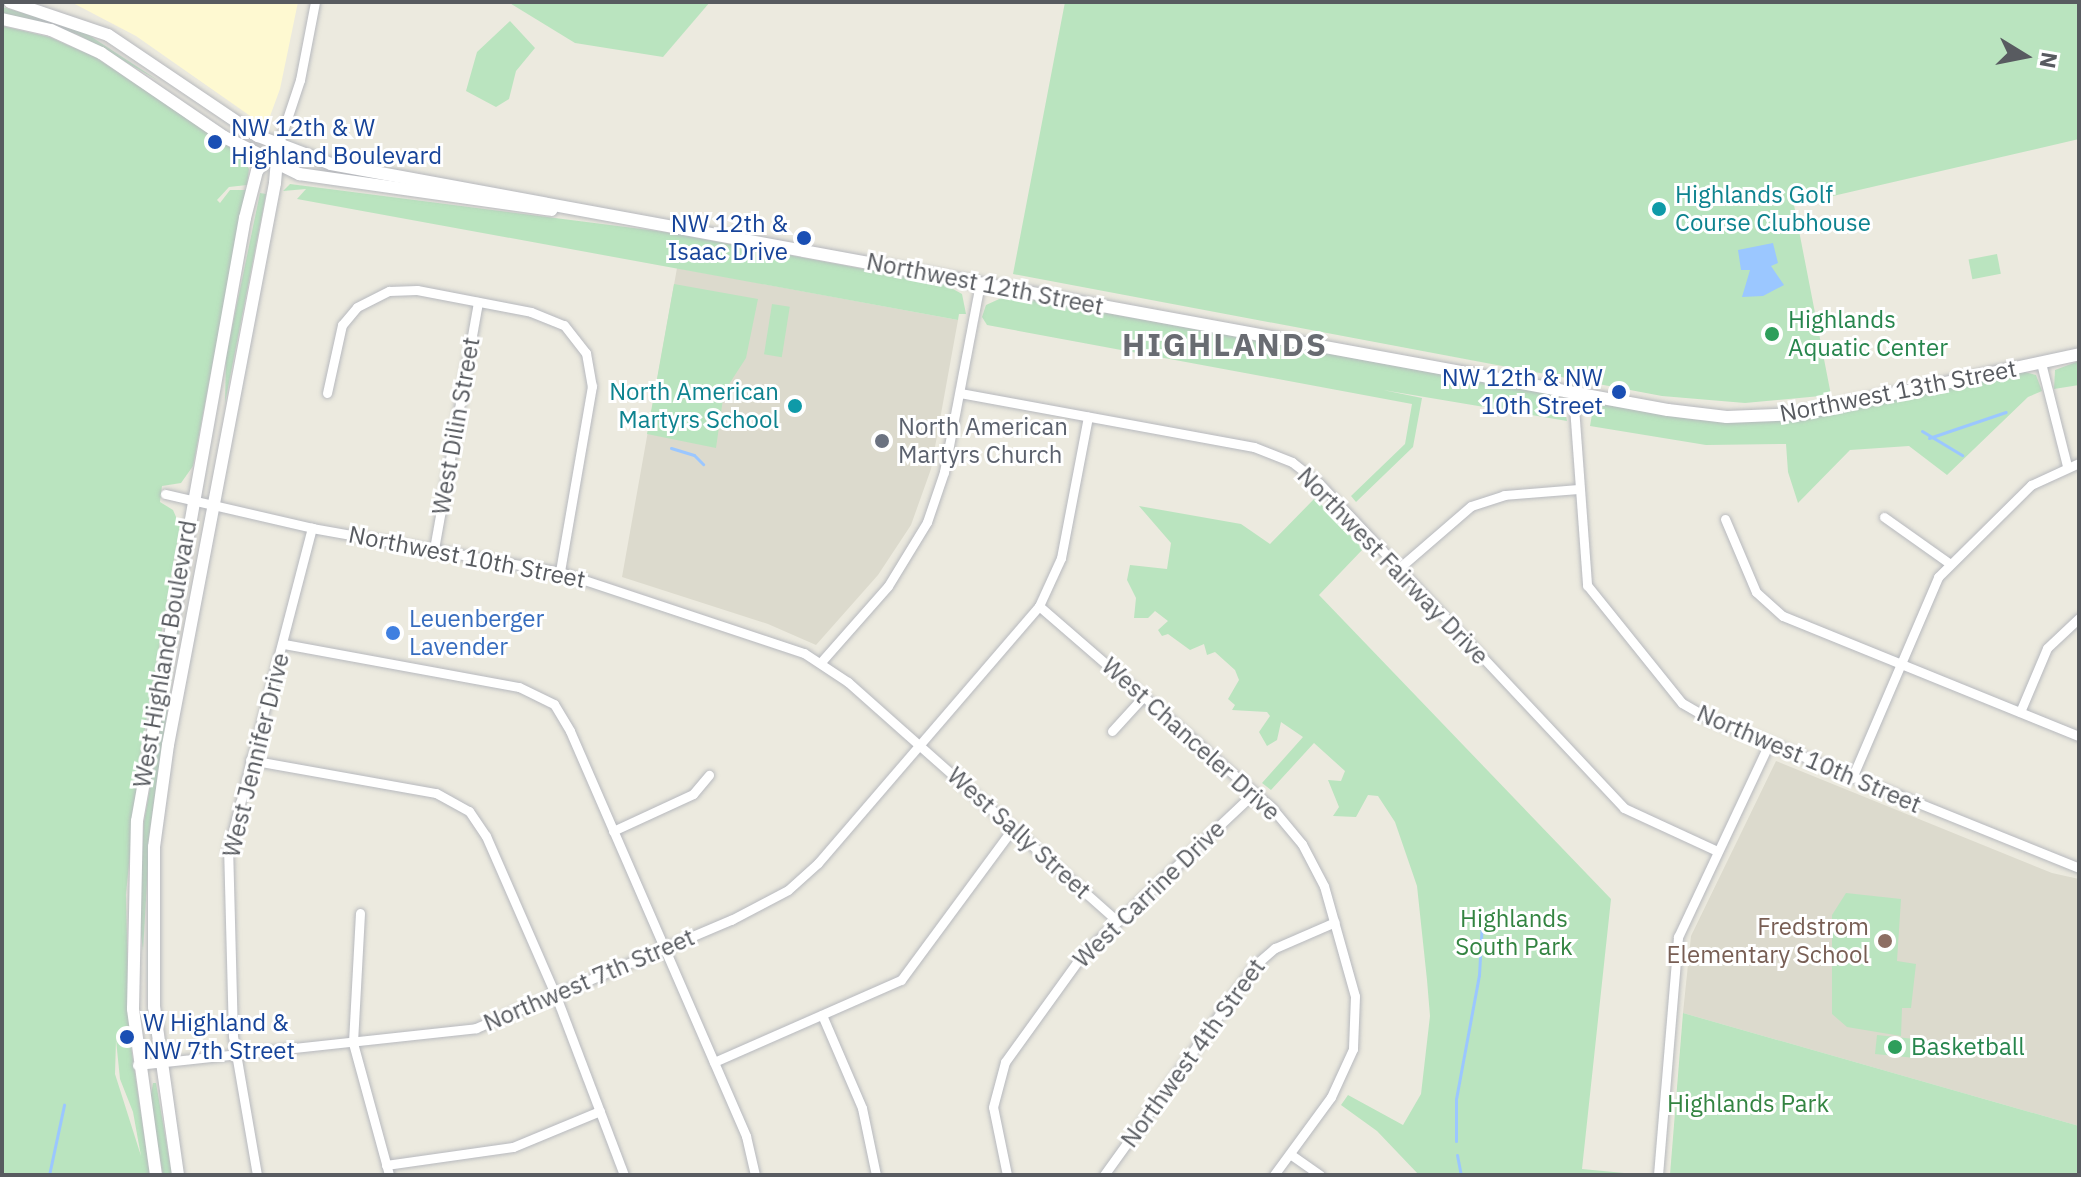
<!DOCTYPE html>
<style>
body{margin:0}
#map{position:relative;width:2081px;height:1177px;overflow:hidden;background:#eceadf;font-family:"IBM Plex Sans",sans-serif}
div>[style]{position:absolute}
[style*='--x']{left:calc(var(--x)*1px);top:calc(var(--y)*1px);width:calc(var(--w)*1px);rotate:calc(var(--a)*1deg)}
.commercial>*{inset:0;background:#fef9d1}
.education>*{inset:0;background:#dcdacd}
.green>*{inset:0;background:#bae4bf;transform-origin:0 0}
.water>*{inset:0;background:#9bc7ff}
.stream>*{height:3px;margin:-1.5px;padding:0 1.5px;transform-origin:1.5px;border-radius:1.5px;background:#9bc7ff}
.roads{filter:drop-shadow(0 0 2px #b7b9be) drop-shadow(0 0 2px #b7b9be)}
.street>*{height:9px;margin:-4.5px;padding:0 4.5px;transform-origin:4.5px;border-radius:4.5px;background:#fff}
.secondary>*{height:12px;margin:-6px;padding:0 6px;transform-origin:6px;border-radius:6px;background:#fff}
.dots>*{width:22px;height:22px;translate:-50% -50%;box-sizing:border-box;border:4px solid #fff;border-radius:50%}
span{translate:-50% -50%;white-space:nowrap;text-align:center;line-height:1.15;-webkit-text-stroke:6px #fff;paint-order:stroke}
.transit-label{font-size:24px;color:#164399}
.left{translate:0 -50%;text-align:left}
.right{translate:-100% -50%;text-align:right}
.culture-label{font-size:24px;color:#0d838f}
.street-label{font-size:24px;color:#585b60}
.leisure-label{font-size:24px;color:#27864d}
.worship-label{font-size:24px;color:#5b616d}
.shop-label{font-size:24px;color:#366cbe}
.park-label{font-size:24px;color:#338441}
.education-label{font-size:24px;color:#785e54}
.district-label{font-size:32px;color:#696c72;font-weight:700;letter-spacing:2px}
.frame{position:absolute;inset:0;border:4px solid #585b60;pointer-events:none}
.north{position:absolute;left:1985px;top:16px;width:80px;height:80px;-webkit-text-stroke:6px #fff;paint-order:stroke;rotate:100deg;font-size:22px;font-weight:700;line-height:32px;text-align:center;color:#585b60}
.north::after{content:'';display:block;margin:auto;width:28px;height:36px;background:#585b60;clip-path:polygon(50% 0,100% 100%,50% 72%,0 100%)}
</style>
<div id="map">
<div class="commercial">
<div style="clip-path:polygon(71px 2px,298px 2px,280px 89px,266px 127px,136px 36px)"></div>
</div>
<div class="education">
<div style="clip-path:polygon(677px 268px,958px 320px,931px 469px,911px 525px,878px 575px,816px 645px,768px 624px,622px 577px)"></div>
<div style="clip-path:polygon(1776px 761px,2052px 873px,2079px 879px,2079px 1126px,1683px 1013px,1691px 936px)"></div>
</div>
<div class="green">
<div style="clip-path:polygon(508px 2px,710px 2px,663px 57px,575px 43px)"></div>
<div style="clip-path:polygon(1065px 2px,2079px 2px,2079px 139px,1794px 205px,1831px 395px,1745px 403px,1662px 396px,1013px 274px)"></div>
<div style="clip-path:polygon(2px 7px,81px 30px,159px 81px,77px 34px,2px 13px)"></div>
<div style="clip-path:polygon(510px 21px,535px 48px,516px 71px,509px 99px,496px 107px,466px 91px,477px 52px)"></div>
<div style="clip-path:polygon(evenodd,2px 26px,49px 37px,95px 57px,242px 155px,249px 169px,247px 185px,229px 187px,217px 200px,220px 203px,230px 190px,246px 190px,193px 466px,181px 483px,162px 486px,160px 502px,173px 510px,180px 526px,139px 763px,126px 894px,129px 1033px,150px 1175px,2px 1175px,2px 26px,116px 1040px,120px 1079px,133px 1112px,141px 1156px,115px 1074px,116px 1040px)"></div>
<div style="clip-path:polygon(290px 184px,665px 232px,944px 284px,962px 294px,966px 314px,959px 314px,958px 320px,297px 199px,306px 189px,283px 191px)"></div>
<div style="clip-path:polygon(260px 193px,266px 194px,225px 403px,226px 357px)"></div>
<div style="left:1997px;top:254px;width:20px;height:29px;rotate:79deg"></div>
<div style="clip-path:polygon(674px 284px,758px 299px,746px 358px,724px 392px,716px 448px,647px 434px)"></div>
<div style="clip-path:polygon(1008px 295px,1555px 395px,1563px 400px,1567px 421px,1383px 390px,1422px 398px,1413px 447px,1356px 502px,1351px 496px,1405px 444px,1412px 404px,987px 325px,982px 317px,986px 305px)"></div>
<div style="left:772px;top:304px;width:18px;height:51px;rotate:9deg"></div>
<div style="clip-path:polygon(2079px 361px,2079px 385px,2054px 389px,2055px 370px)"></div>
<div style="clip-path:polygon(2025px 372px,2036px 375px,2042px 391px,2028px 397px,1947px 475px,1909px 446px,1850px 450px,1798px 503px,1788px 472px,1786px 444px,1706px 445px,1590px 426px,1594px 403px,1696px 420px,1795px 420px)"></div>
<div style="clip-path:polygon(1315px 498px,1363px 549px,1319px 595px,1611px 899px,1582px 1169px,1645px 1175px,1419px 1175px,1377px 1131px,1341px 1105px,1348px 1095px,1403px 1125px,1421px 1094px,1430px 1016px,1427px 980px,1417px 886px,1395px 822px,1378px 796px,1368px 795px,1356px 817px,1333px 816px,1339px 807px,1328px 780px,1341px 781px,1345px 771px,1314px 743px,1271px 790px,1262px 783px,1303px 737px,1281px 722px,1277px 740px,1267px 746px,1259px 732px,1270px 716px,1267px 712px,1232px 710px,1235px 705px,1228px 699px,1239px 680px,1235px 670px,1215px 652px,1207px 655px,1204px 644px,1190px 650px,1168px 634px,1162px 636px,1158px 630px,1168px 621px,1155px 611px,1148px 618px,1134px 618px,1136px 598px,1127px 580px,1130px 565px,1167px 569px,1171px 543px,1139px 506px,1241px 524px,1270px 544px)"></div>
<div style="clip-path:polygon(183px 602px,150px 830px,143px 951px,138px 909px,144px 822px)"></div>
<div style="clip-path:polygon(1846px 893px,1901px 899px,1897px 961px,1916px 964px,1911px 1008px,1902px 1008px,1901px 1036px,1847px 1027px,1832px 1014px,1832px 915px)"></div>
<div style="clip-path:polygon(1683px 1013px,2079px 1126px,2079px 1175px,1670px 1175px)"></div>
<div style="left:1877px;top:1035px;width:38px;height:19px;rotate:6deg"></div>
<div style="clip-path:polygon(153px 1083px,156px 1083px,172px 1175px,163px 1175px,150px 1100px)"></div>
</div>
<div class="water">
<div style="clip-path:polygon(1773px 243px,1778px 263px,1771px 266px,1784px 285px,1763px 296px,1742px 297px,1750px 270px,1741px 270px,1738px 250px)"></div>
</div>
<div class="stream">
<div style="--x:1922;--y:431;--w:47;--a:31"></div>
<div style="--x:1929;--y:438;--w:81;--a:-18.7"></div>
<div style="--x:671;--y:448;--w:24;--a:17"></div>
<div style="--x:694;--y:455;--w:13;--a:45"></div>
<div style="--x:1456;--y:1141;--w:42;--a:-90"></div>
<div style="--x:1456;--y:1099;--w:126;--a:-79.5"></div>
<div style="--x:1479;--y:975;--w:53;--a:-86.8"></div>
<div style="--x:1457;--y:1155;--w:20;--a:79"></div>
<div style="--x:49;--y:1175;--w:72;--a:-77.9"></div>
</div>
<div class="roads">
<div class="street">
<div style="--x:278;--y:146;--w:70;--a:-71.6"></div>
<div style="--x:300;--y:80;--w:79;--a:-79.1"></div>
<div style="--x:2041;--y:363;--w:106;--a:75.8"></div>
<div style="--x:327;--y:393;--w:70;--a:-77.6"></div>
<div style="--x:342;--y:325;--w:23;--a:-50"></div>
<div style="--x:357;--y:307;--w:36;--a:-27"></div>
<div style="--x:389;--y:291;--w:28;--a:-2"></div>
<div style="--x:417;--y:290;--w:116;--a:10.9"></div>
<div style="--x:531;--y:312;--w:35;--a:22"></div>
<div style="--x:564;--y:325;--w:36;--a:52"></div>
<div style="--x:586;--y:353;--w:34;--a:80"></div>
<div style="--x:592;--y:386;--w:189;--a:99.8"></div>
<div style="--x:960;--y:393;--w:299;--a:10.4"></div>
<div style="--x:1254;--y:447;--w:41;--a:21.5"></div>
<div style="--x:1292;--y:462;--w:34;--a:38"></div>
<div style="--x:1319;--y:483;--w:446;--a:46.8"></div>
<div style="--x:1624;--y:808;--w:102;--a:24.8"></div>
<div style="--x:1573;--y:393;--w:193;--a:85.8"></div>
<div style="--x:1587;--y:585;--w:151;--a:51.2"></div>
<div style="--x:1682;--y:703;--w:30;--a:30"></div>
<div style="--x:1708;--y:718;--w:400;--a:22"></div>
<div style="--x:165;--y:494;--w:151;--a:13"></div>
<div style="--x:312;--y:528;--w:252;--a:10.1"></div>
<div style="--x:560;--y:572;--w:257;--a:18.4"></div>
<div style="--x:804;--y:653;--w:53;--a:33.4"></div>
<div style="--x:848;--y:682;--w:360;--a:41.6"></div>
<div style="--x:1884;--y:517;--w:80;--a:35.3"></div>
<div style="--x:1725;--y:519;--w:79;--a:67"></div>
<div style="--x:1756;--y:592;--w:36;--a:42"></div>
<div style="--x:1783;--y:616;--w:319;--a:22.1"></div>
<div style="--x:434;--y:549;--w:251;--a:-79.9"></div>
<div style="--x:1398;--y:569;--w:96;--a:-40.8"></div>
<div style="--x:1471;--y:506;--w:35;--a:-18"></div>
<div style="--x:1504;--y:495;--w:73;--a:-4.7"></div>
<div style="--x:1039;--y:606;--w:308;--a:40.9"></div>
<div style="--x:1272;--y:808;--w:47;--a:50.2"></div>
<div style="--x:1302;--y:844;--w:47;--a:62.4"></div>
<div style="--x:1324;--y:886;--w:114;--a:74.3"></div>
<div style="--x:1355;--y:996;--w:53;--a:92.2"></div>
<div style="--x:1353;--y:1049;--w:53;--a:114.6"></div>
<div style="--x:1331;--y:1097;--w:97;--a:126.2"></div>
<div style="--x:284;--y:644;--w:239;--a:10.4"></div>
<div style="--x:519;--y:687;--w:39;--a:26"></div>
<div style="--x:554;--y:704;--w:31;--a:59"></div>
<div style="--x:570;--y:731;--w:442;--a:66.5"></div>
<div style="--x:746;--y:1136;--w:40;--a:77"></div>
<div style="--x:821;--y:662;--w:101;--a:-48.6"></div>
<div style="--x:888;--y:586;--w:75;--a:-58.6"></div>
<div style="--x:927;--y:522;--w:53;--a:-71.2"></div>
<div style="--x:944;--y:472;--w:192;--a:-79.2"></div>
<div style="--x:2020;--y:712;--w:69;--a:-67.1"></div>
<div style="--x:2047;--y:648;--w:44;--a:-43.2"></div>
<div style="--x:1112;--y:731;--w:47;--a:-47.6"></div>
<div style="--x:250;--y:760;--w:189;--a:10.1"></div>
<div style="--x:436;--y:793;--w:38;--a:29"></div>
<div style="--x:469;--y:811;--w:30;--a:56"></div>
<div style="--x:486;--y:836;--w:175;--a:66.4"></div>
<div style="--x:556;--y:996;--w:191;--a:69.2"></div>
<div style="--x:1852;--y:778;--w:219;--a:-66.8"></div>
<div style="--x:1938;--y:577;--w:131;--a:-44.7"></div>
<div style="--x:2031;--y:485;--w:53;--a:-24.6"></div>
<div style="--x:613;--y:831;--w:88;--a:-24.8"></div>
<div style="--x:693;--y:794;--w:25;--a:-50"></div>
<div style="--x:360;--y:913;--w:130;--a:93.1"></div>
<div style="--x:353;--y:1043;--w:137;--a:74.7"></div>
<div style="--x:822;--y:1015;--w:101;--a:66.7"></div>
<div style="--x:862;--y:1108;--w:68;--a:78.2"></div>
<div style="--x:714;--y:1062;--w:204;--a:-23.7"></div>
<div style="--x:901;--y:980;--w:189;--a:-53.6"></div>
<div style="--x:137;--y:1065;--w:341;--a:-6.2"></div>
<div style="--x:476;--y:1028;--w:277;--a:-23"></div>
<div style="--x:731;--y:920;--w:64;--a:-27.8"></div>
<div style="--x:788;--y:890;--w:40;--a:-42"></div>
<div style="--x:818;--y:863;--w:339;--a:-49.3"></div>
<div style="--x:1039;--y:606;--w:53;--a:-65.4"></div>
<div style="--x:1061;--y:558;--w:144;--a:-79.2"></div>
<div style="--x:1290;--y:1154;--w:37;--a:35"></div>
<div style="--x:386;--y:1165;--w:128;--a:-8.1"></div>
<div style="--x:513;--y:1147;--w:94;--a:-22.5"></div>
<div style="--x:257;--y:1175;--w:141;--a:-99.8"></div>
<div style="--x:233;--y:1036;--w:186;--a:-91.5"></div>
<div style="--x:228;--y:850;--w:333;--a:-75.4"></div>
<div style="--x:1007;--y:1175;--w:69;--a:-101.6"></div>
<div style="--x:993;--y:1107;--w:47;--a:-75.1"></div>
<div style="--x:1005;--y:1062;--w:133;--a:-54.2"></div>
<div style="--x:1083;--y:954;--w:236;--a:-43.3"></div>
<div style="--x:1104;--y:1175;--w:257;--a:-54.3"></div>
<div style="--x:1254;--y:966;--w:28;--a:-41"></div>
<div style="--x:1275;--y:948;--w:65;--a:-23.4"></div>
<div style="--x:1658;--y:1175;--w:239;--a:-85.2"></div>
<div style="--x:1678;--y:937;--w:213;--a:-64.8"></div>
</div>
<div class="secondary">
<div style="--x:10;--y:2;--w:103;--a:18.6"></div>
<div style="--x:108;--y:35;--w:181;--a:34"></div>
<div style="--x:258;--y:136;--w:78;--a:21"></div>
<div style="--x:331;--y:164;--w:1359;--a:10.43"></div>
<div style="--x:1668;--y:410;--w:59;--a:6.8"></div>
<div style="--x:1727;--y:417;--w:73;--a:-2.4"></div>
<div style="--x:1800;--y:414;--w:285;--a:-12.1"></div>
<div style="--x:2;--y:19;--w:50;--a:12.7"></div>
<div style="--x:51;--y:30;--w:55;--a:24.7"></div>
<div style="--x:101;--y:53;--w:149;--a:34.3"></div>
<div style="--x:224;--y:137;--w:84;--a:26.3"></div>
<div style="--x:299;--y:174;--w:255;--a:8.1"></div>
<div style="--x:156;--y:1175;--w:168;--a:-97.9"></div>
<div style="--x:133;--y:1009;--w:188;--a:-88.8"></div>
<div style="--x:137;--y:821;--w:613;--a:-79.85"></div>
<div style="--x:245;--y:218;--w:49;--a:-75.7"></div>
<div style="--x:257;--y:171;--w:33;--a:-50"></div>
<div style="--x:178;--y:1175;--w:170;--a:-98.1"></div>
<div style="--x:154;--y:1007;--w:160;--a:-90"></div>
<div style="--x:154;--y:847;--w:103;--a:-82.2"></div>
<div style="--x:168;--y:745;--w:572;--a:-79.22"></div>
<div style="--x:275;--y:183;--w:37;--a:-85"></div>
</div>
</div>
<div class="dots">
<div style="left:215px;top:142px;background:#1a4fb4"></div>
<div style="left:1659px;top:209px;background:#0f9aa8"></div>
<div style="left:804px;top:238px;background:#1a4fb4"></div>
<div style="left:1772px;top:334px;background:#2e9e5b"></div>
<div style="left:1619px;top:392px;background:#1a4fb4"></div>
<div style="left:795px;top:406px;background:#0f9aa8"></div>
<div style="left:882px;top:441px;background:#6b7280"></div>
<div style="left:393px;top:633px;background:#3f7fe0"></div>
<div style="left:1885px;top:941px;background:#8d6e63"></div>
<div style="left:127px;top:1037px;background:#1a4fb4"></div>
<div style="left:1895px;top:1047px;background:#2e9e5b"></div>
</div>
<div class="transit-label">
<span class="left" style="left:231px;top:142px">NW 12th &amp; W<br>Highland Boulevard</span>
<span class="right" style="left:788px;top:238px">NW 12th &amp;<br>Isaac Drive</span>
<span class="right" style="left:1603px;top:392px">NW 12th &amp; NW<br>10th Street</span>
<span class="left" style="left:143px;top:1037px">W Highland &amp;<br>NW 7th Street</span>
</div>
<div class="culture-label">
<span class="left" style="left:1675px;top:209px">Highlands Golf<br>Course Clubhouse</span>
<span class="right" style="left:779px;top:406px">North American<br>Martyrs School</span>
</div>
<div class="street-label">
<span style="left:985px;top:284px;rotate:11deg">Northwest 12th Street</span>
<span style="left:1898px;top:391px;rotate:-11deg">Northwest 13th Street</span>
<span style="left:456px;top:426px;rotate:-80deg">West Dilin Street</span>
<span style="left:467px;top:557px;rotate:11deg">Northwest 10th Street</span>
<span style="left:1393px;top:566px;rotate:46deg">Northwest Fairway Drive</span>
<span style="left:165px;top:654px;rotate:-80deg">West Highland Boulevard</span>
<span style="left:1191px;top:739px;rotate:42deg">West Chanceler Drive</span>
<span style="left:256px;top:755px;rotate:-76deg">West Jennifer Drive</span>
<span style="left:1809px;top:759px;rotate:23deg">Northwest 10th Street</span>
<span style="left:1019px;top:833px;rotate:42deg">West Sally Street</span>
<span style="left:1149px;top:894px;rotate:-44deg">West Carrine Drive</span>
<span style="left:589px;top:980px;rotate:-23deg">Northwest 7th Street</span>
<span style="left:1193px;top:1053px;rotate:-54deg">Northwest 4th Street</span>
</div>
<div class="leisure-label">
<span class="left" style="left:1788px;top:334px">Highlands<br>Aquatic Center</span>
<span class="left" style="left:1911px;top:1047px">Basketball</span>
</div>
<div class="worship-label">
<span class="left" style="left:898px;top:441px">North American<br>Martyrs Church</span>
</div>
<div class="shop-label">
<span class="left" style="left:409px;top:633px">Leuenberger<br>Lavender</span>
</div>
<div class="park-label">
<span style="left:1514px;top:933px">Highlands<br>South Park</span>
<span style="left:1748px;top:1104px">Highlands Park</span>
</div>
<div class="education-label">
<span class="right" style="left:1869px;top:941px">Fredstrom<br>Elementary School</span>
</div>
<div class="district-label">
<span style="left:1225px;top:344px">HIGHLANDS</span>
</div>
<div class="frame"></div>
<div class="north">N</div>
</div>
